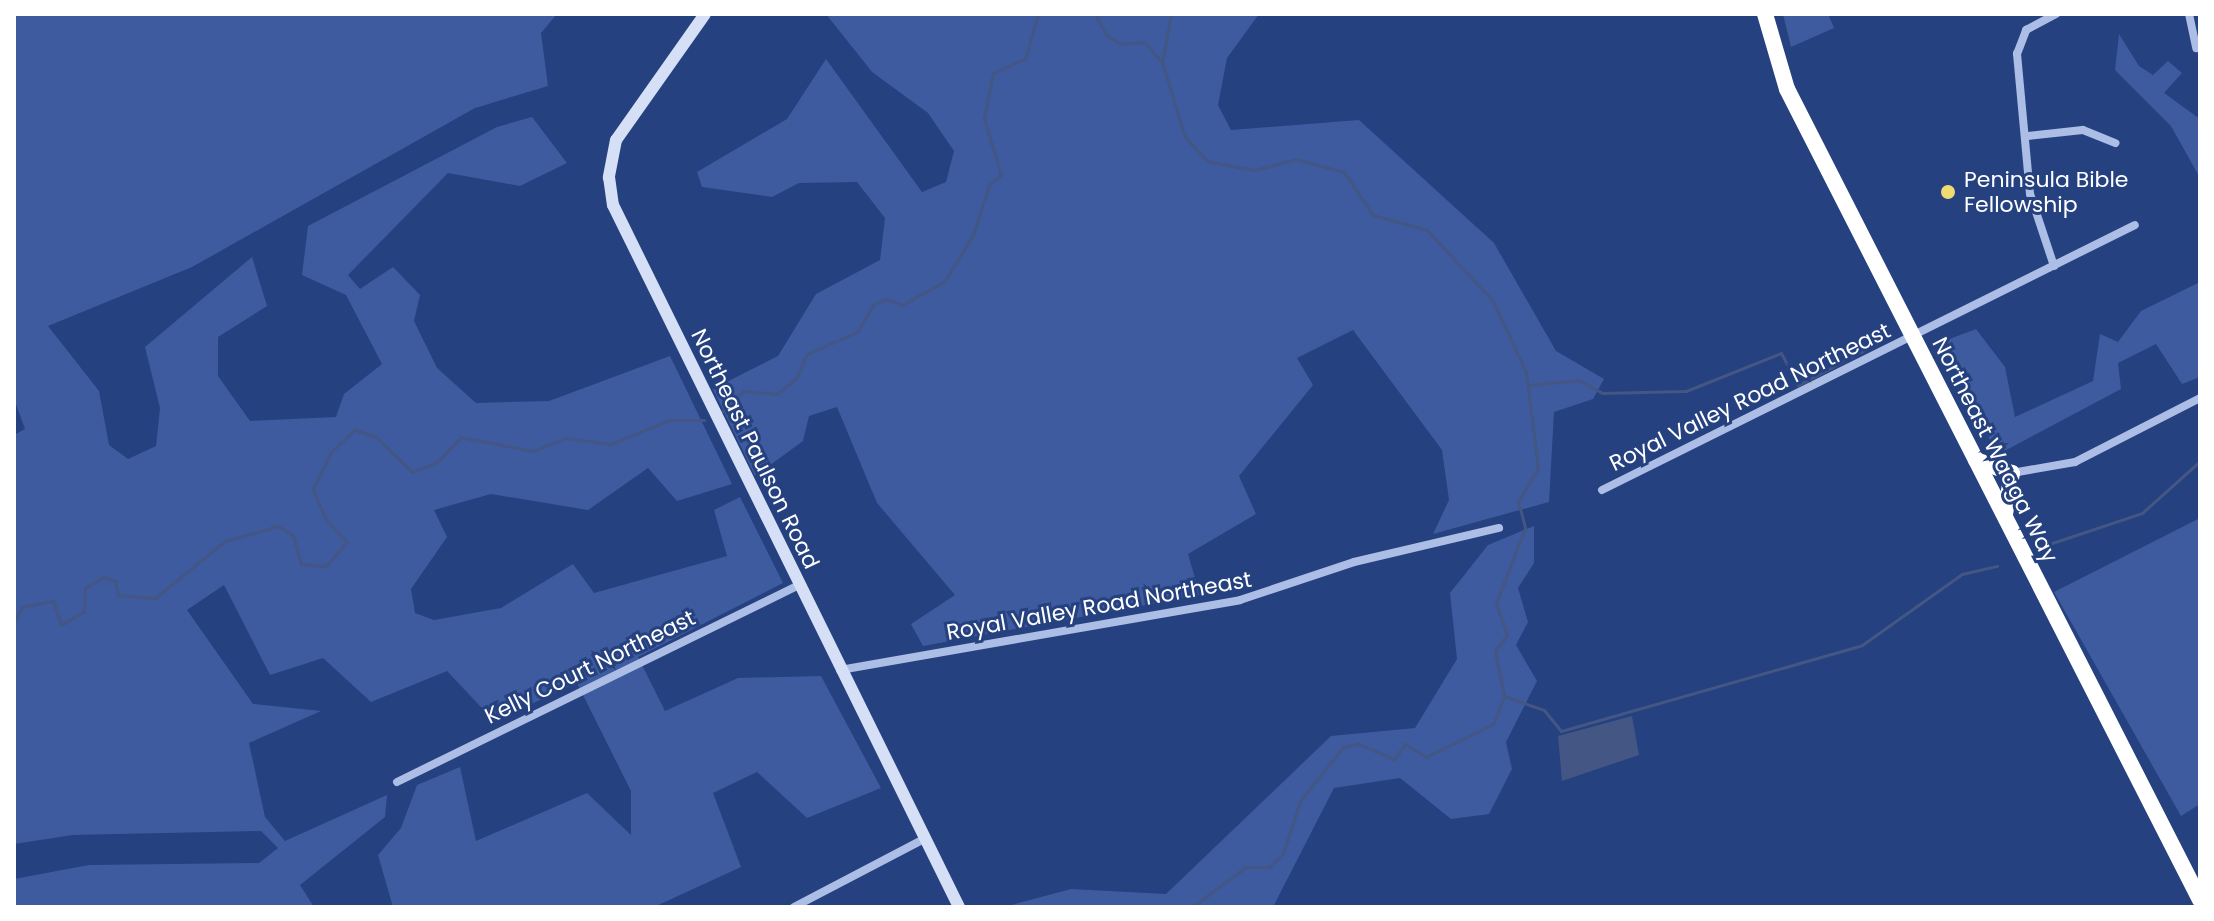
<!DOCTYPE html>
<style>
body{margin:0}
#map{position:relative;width:2214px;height:921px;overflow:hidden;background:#25417f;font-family:Poppins,sans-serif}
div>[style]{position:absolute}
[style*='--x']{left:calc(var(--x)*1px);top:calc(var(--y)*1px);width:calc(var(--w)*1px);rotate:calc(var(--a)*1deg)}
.green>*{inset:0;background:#3d5b9e}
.water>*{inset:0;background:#435684}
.stream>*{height:3px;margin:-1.5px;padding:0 1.5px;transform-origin:1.5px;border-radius:1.5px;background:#435684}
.street>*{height:8px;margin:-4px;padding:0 4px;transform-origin:4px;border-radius:4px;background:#acbee6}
.secondary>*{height:12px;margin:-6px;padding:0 6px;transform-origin:6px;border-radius:6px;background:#d5dff5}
.highway>*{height:16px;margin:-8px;padding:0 8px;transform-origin:8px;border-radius:8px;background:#fff}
.dots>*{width:22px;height:22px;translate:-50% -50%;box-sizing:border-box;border:4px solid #25417f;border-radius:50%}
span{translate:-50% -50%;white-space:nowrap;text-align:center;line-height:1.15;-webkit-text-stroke:6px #25417f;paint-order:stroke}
.poi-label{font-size:22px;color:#fff}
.left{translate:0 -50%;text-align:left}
.street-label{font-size:22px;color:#fff}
.frame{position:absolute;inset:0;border:16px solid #fff;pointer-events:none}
</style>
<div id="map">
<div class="green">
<div style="clip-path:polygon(14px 14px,557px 14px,541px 33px,548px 86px,475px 108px,192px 267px,48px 326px,99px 391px,109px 445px,128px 459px,156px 446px,160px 408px,145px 347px,252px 257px,267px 306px,218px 337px,218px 376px,250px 421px,336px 417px,344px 394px,382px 364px,346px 295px,302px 275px,308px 226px,497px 127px,532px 117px,567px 163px,520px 186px,448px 173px,348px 275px,360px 289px,393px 267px,420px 295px,414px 321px,437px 368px,476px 403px,549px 401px,670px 356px,732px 484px,677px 501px,648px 468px,588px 510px,491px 494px,434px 510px,447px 537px,411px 589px,415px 613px,434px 620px,501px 608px,573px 564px,594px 593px,727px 556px,714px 510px,740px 497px,783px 583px,638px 657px,665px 711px,738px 678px,821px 676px,881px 788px,807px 818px,757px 772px,713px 793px,741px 867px,654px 907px,393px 907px,378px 855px,401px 828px,417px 785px,460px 767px,476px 841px,587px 793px,631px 835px,631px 791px,577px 683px,494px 721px,447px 671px,371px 702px,323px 658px,270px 675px,224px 585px,187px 610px,253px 704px,321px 711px,249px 743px,265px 817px,285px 841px,387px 795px,385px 817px,300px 885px,314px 907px,14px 907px,14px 879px,89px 865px,259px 863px,278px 848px,261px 831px,73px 835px,14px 844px,14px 435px,25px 429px,14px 399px)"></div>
<div style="clip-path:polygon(826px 14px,1259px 14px,1227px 58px,1218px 105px,1231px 130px,1359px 120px,1494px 243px,1556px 351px,1604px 379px,1593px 399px,1554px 412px,1549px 502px,1433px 534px,1449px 500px,1442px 450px,1353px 330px,1297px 358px,1313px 385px,1239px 476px,1256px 514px,1188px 554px,1200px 595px,923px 646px,911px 624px,955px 595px,877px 503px,837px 407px,809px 416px,803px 441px,755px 476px,713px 389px,778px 356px,816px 294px,880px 260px,885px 218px,857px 182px,799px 183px,772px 197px,702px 187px,697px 172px,787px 119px,826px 59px,922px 192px,946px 182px,954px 151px,928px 113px,872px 72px)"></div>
<div style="clip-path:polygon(1783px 14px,1828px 14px,1834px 28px,1791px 47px)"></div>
<div style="clip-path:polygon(2119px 34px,2139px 66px,2153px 75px,2168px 61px,2182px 73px,2164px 93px,2200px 119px,2200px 178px,2171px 126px,2115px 70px)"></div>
<div style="clip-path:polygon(2200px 282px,2200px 377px,2182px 384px,2156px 344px,2118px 363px,2121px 389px,1997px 455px,1944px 341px,1976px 329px,2005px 367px,2015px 417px,2093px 381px,2100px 334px,2118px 342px,2141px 311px)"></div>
<div style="clip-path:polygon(2200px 518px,2200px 804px,2181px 816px,2054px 592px)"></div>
<div style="clip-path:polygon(1534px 526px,1534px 563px,1518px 588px,1528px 622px,1516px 645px,1537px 681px,1506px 742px,1512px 769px,1489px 814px,1451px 819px,1400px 778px,1334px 788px,1273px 907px,1004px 907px,1071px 889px,1166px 894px,1331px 736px,1415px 728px,1457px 659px,1450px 593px,1488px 545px)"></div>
</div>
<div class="water">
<div style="clip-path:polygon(1632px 716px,1639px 755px,1562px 781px,1558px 736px)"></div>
</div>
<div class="stream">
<div style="--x:1095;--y:14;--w:25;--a:61"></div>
<div style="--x:1107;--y:36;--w:16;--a:30"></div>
<div style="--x:1121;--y:44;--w:23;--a:-5"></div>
<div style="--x:1144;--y:42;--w:27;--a:48"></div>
<div style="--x:1171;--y:14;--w:49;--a:100.6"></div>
<div style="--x:1162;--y:62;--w:78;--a:73"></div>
<div style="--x:1185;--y:137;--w:33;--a:47"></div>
<div style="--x:1207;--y:161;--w:49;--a:10.6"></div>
<div style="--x:1255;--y:170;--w:42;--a:-15"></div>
<div style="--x:1296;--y:159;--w:50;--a:15.2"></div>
<div style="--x:1344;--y:172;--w:52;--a:56"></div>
<div style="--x:1373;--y:215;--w:56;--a:15.5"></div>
<div style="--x:1427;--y:230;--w:97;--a:47.1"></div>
<div style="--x:1493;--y:301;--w:78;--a:65.1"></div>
<div style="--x:1526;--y:372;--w:97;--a:82.9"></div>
<div style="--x:1538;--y:468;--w:39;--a:121"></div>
<div style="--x:1518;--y:501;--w:28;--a:75"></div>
<div style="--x:1525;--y:528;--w:80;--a:111.1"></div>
<div style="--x:1496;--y:603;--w:34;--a:71"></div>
<div style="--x:1507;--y:635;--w:20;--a:127"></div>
<div style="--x:1495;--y:651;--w:46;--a:78.7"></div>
<div style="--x:1504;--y:696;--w:30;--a:111"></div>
<div style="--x:1493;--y:724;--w:75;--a:153.8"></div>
<div style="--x:1426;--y:757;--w:25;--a:-148"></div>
<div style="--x:1405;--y:744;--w:19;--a:126"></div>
<div style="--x:1394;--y:759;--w:38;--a:-157"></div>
<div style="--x:1359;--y:744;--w:16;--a:169"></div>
<div style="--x:1343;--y:747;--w:69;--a:128.5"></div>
<div style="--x:1300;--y:801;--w:56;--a:107.8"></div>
<div style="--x:1283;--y:854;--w:19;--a:137"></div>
<div style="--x:1269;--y:867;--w:23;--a:180"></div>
<div style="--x:1246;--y:867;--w:67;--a:143.5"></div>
<div style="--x:1529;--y:385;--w:49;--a:-5.8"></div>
<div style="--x:1578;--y:380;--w:27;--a:28"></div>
<div style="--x:1602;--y:393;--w:84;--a:-1.4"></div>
<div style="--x:1686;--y:391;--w:102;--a:-21.8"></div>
<div style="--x:1781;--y:353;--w:36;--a:62"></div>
<div style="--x:1798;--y:385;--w:93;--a:-27.7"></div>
<div style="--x:723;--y:411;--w:29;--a:-44"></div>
<div style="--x:744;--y:391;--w:33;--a:5"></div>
<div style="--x:777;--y:394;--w:26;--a:-40"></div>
<div style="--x:797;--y:377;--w:25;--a:-67"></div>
<div style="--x:807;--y:354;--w:55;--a:-23.7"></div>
<div style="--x:857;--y:332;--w:31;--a:-59"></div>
<div style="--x:873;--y:305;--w:13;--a:-27"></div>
<div style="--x:885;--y:299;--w:18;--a:19"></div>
<div style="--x:902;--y:305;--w:49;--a:-29.2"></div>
<div style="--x:945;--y:281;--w:54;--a:-58.7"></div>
<div style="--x:973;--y:235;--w:52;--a:-72.3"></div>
<div style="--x:989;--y:185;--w:16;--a:-40"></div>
<div style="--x:1001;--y:175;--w:59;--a:-106.6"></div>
<div style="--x:984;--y:118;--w:46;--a:-78.7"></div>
<div style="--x:993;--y:73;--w:35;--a:-24"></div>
<div style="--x:1025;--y:59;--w:47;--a:-73.9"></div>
<div style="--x:2040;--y:547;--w:108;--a:-18.4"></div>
<div style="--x:2142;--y:513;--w:78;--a:-41.9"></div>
<div style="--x:14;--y:622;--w:17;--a:-62"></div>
<div style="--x:22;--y:607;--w:32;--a:-11"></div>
<div style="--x:53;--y:601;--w:25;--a:72"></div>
<div style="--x:61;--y:625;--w:27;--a:-31"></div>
<div style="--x:84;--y:611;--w:23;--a:-88"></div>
<div style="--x:85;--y:588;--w:21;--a:-31"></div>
<div style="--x:103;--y:577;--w:13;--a:18"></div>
<div style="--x:115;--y:581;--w:14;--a:78"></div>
<div style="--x:118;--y:595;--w:37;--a:5"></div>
<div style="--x:155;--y:598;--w:90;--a:-39.2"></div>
<div style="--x:225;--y:541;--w:55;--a:-15.8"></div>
<div style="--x:278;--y:526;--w:17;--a:31"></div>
<div style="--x:293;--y:535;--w:30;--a:75"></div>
<div style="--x:301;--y:564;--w:25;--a:5"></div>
<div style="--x:326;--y:566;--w:32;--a:-49"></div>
<div style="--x:347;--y:542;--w:30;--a:-134"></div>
<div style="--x:326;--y:520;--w:34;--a:-113"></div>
<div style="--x:313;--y:489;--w:41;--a:-64.1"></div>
<div style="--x:331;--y:452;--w:33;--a:-43"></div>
<div style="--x:355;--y:430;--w:22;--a:18"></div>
<div style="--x:376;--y:437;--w:50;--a:44.2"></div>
<div style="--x:412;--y:472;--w:26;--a:-21"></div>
<div style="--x:436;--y:463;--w:36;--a:-46"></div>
<div style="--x:461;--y:437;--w:73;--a:11"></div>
<div style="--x:533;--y:451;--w:35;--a:-22"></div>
<div style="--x:566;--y:438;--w:45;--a:7.6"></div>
<div style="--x:611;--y:444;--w:63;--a:-22.5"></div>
<div style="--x:669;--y:420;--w:35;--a:0"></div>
<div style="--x:1504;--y:696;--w:42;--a:19.3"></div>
<div style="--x:1544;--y:710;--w:27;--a:51"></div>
<div style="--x:1561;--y:731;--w:313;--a:-15.9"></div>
<div style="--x:1862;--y:645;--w:123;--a:-35.4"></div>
<div style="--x:1962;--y:574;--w:36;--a:-13"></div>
<div style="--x:1052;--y:907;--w:34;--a:0"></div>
</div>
<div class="street">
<div style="--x:2189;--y:14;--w:35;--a:78"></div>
<div style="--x:2028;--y:136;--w:55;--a:-6.2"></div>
<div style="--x:2083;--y:130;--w:35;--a:22"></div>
<div style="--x:2054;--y:266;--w:76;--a:-108.4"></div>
<div style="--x:2030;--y:194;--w:141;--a:-95.3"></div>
<div style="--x:2017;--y:54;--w:26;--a:-69"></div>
<div style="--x:2026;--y:30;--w:34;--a:-28"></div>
<div style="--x:2012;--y:473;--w:64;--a:-9.9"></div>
<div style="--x:2075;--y:462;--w:140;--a:-27.1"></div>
<div style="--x:1602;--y:490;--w:595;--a:-26.44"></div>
<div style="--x:840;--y:670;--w:406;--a:-9.9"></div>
<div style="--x:1240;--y:600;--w:120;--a:-18.4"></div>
<div style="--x:1354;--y:562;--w:149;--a:-13.2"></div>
<div style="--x:397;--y:782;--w:448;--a:-26.1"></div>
<div style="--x:794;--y:907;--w:147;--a:-27.6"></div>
</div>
<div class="secondary">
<div style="--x:705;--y:14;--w:154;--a:125.2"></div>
<div style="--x:616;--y:140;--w:38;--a:101"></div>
<div style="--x:609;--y:177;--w:28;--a:82"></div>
<div style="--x:613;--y:205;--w:783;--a:63.76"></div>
</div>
<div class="highway">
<div style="--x:1765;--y:14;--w:78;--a:73.7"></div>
<div style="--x:1787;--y:89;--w:910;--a:63.01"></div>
<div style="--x:1976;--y:460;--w:38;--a:20"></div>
<div style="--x:2012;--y:473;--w:42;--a:99.7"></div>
</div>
<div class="dots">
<div style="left:1948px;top:192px;background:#efdb70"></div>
</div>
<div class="poi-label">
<span class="left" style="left:1964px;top:192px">Peninsula Bible<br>Fellowship</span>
</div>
<div class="street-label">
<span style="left:1750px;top:397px;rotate:-26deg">Royal Valley Road Northeast</span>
<span style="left:755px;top:449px;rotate:64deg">Northeast Paulson Road</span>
<span style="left:1995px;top:450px;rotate:63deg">Northeast Waaga Way</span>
<span style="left:1099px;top:606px;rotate:-10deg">Royal Valley Road Northeast</span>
<span style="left:590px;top:667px;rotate:-26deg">Kelly Court Northeast</span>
</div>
<div class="frame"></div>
</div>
